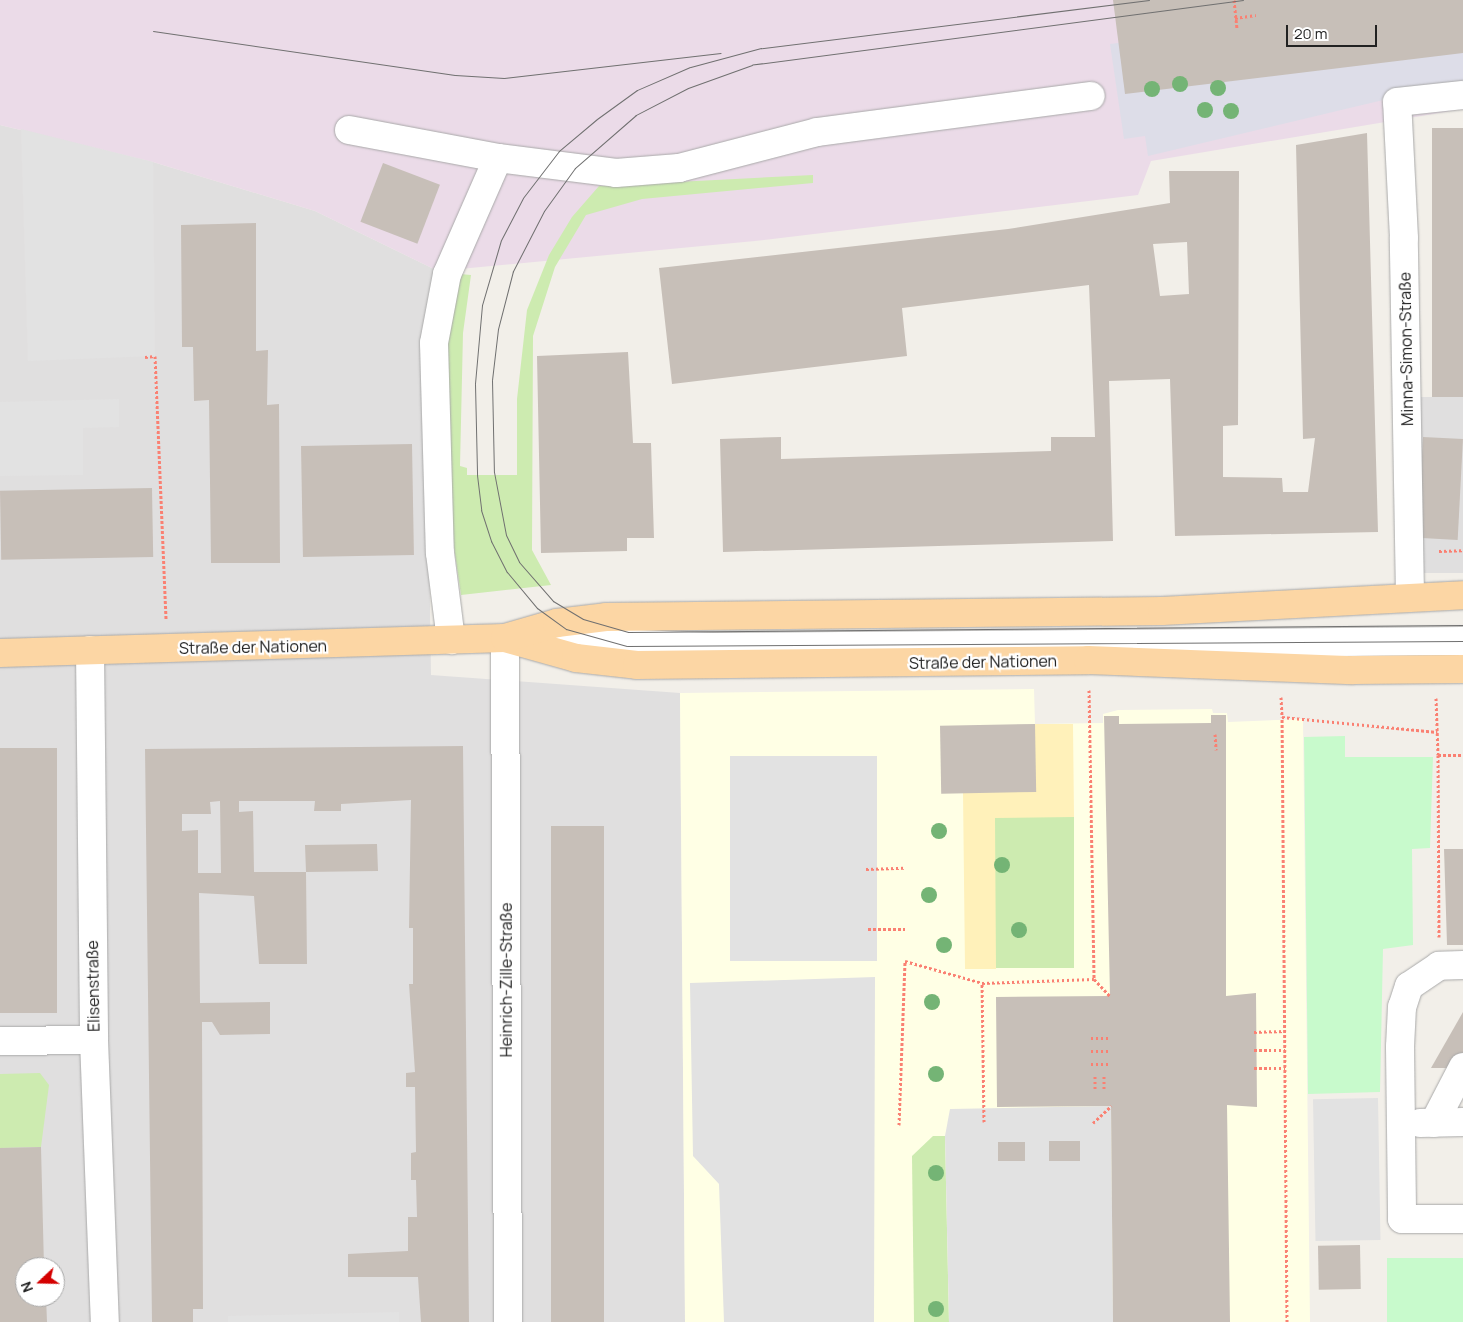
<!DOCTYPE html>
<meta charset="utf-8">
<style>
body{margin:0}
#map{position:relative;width:1463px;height:1322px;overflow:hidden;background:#f2efe9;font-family:Manrope,sans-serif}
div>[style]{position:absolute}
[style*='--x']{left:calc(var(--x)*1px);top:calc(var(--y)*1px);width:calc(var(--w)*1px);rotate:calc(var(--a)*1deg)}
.residential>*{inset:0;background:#e0dfdf;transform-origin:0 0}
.industrial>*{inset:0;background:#ebdbe8}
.education>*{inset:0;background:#ffffe5}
.grass>*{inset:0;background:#cdebb0;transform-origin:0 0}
.sand>*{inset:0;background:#fff1ba}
.park>*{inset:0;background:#c8facc;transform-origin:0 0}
.parking>*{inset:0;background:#e2e2e2;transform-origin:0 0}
.plaza>*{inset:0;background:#dddde8}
.building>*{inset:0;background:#c7bfb8;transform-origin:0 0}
.path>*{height:3px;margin-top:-1.5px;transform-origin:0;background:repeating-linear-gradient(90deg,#fa8072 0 2.5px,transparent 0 5px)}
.roads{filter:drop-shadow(0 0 1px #a9a9a9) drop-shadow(0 0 1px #a9a9a9)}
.minor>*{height:28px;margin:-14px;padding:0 14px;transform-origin:14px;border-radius:14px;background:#fff}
.major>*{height:28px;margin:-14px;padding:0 14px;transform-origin:14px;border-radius:14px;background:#fcd6a4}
.tram>*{height:1px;margin:-0.5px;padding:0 0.5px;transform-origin:0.5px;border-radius:0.5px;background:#707070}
.trees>*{width:16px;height:16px;margin:-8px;border-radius:50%;background:#74b475}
span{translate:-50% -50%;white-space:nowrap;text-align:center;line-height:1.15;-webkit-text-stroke:4.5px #fff;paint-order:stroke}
.street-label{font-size:16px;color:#222}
.north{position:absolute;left:15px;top:1257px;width:50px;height:50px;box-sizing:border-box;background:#fff;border:1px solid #a7a7a7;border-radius:50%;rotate:249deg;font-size:14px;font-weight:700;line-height:20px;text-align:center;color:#222}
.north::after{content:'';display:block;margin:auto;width:18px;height:22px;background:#d40000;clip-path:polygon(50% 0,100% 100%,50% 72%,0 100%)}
.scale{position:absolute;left:1286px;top:25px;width:91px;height:22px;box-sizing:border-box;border:2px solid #222;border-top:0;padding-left:6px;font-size:15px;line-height:18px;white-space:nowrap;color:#222;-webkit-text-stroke:4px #fff;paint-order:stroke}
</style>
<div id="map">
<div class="residential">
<div style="clip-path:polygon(evenodd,0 125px,153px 162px,315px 211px,438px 271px,426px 341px,431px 675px,680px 693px,685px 1322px,0 1322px,0 125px,25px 1267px,55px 1267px,55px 1297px,25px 1297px,25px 1267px)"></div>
<div style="left:1463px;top:397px;width:176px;height:43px;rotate:90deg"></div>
</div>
<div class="industrial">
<div style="clip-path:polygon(0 0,1463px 0,1463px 109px,1151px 161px,1138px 195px,755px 241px,438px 271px,315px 211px,153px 162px,0 125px)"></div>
</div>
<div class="education">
<div style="clip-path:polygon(1034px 689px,1035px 724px,1103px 723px,1103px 714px,1118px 710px,1212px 709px,1213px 713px,1227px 713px,1228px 722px,1303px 719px,1310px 1322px,685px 1322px,680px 693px)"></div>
</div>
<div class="grass">
<div style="clip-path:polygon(813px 175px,813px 183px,642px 199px,586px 215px,555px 267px,533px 336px,532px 550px,551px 585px,461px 595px,452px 534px,444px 340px,460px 274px,471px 275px,463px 333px,460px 466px,467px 468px,467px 475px,517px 475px,517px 399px,527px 310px,549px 255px,572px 217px,599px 186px)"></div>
<div style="left:1074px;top:817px;width:151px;height:79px;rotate:90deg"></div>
<div style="clip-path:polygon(40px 1073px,49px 1085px,41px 1147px,0 1148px,0 1074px)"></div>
<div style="clip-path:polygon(933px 1136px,945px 1136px,949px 1322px,914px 1322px,912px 1156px)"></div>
</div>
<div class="sand">
<div style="clip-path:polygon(1035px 724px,1073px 724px,1074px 817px,995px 818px,996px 969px,965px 969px,963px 792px)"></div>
</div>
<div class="park">
<div style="clip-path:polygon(1345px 736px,1345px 757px,1433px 757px,1430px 848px,1412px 849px,1413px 945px,1383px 949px,1380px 1092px,1308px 1094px,1304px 737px)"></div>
<div style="left:1463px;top:1258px;width:64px;height:76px;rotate:90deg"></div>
</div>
<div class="parking">
<div style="clip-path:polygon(21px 129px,153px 162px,155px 356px,28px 361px)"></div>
<div style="clip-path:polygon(119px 399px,119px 427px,83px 428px,83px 475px,0 476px,0 402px)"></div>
<div style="left:877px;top:756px;width:205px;height:147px;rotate:90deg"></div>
<div style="clip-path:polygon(875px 977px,874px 1322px,724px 1322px,719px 1184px,693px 1156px,690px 983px)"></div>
<div style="left:1378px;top:1098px;width:142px;height:65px;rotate:89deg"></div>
<div style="clip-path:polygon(1111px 1106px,1113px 1322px,949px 1322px,945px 1136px,950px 1109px)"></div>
<div style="clip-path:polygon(399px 1312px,399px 1322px,228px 1322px,228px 1316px)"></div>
</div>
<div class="plaza">
<div style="clip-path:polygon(1463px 0,1463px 81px,1148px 156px,1145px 136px,1124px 139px,1110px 44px)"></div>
</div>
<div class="building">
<div style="clip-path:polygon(1113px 0,1463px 0,1463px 53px,1125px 94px)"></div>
<div style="left:1432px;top:128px;width:31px;height:269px"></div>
<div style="clip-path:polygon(evenodd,1367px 133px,1378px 532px,1175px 536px,1170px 379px,1109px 381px,1113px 541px,723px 552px,720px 439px,781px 437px,781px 459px,1051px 451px,1051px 437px,1095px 437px,1089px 285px,902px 308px,907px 356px,672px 384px,659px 268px,1008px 229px,1170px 203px,1169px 171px,1239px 171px,1238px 425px,1223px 426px,1223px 477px,1282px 478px,1283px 492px,1308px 492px,1315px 438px,1303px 439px,1296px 145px,1367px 133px,1187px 242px,1189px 294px,1160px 296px,1153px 244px,1187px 242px)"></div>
<div style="left:383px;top:163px;width:61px;height:63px;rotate:21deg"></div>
<div style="clip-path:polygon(256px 223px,256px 351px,268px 350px,267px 405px,279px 404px,280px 563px,211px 563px,209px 400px,194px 401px,193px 347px,182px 347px,181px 225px)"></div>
<div style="clip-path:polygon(628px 352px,633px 443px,651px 443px,654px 538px,627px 538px,627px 551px,541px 553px,537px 356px)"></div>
<div style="left:1423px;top:437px;width:40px;height:101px;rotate:3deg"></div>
<div style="left:412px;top:444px;width:111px;height:111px;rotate:89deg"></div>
<div style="left:152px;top:488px;width:69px;height:152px;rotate:89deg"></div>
<div style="clip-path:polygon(1211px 715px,1226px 715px,1226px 996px,1256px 993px,1257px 1107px,1227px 1105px,1230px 1322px,1113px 1322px,1111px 1106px,997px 1107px,996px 997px,1110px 996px,1104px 716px,1119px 716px,1119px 724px,1211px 723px)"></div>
<div style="left:1035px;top:724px;width:68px;height:95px;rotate:89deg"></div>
<div style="clip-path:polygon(evenodd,463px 746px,469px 1322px,421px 1322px,418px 1277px,348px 1277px,348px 1254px,408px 1251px,408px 1217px,417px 1217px,416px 1180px,411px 1180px,411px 1153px,416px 1152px,415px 1087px,406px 1087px,406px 1073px,415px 1072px,409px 984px,413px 984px,413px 928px,409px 928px,411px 800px,341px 804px,341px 811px,314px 811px,315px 801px,239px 801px,239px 812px,253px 811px,254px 872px,306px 872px,305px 845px,377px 844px,378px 871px,306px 872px,307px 964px,259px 964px,254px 896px,199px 893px,200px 1003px,270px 1002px,270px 1034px,220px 1035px,212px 1022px,202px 1022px,203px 1309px,193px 1309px,193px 1322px,152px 1322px,145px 749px,463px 746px,220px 801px,221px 873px,198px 873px,198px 830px,182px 831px,182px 814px,211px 814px,210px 802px,220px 801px)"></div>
<div style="left:0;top:748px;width:57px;height:265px"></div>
<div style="left:551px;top:826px;width:53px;height:496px"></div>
<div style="clip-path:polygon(1444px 849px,1463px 849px,1463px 945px,1447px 945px)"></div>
<div style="clip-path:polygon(1463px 1012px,1463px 1068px,1431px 1068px)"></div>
<div style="left:1049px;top:1141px;width:31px;height:20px"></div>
<div style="left:998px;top:1142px;width:27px;height:19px"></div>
<div style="clip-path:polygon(41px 1147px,44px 1267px,25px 1267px,25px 1297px,46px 1297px,47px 1322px,0 1322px,0 1148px)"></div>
<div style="left:1360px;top:1245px;width:44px;height:42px;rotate:89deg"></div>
</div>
<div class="path">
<div style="--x:1234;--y:0;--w:28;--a:84"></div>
<div style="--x:1235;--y:18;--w:21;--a:-8"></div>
<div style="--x:145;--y:357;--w:10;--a:-6"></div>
<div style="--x:155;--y:356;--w:263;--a:87.6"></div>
<div style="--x:1439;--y:551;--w:24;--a:-2"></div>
<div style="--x:1089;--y:690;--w:289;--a:89"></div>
<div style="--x:1094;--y:979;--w:23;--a:47"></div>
<div style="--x:1281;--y:697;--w:20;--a:87"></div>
<div style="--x:1436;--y:698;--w:57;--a:88"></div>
<div style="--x:1438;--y:755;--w:25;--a:0"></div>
<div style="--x:1215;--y:734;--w:16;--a:86"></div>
<div style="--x:1438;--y:755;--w:182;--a:89.7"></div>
<div style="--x:866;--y:869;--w:38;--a:-2"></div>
<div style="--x:868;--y:929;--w:37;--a:0"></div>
<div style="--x:1254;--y:1032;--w:31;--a:-2"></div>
<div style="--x:1091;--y:1038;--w:19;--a:0"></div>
<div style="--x:1254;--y:1050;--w:31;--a:0"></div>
<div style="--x:1091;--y:1051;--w:19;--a:0"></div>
<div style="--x:1091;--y:1064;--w:19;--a:0"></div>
<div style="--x:1254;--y:1068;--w:31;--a:0"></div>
<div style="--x:1095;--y:1076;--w:15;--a:90"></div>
<div style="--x:1104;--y:1076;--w:15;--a:90"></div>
<div style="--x:984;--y:1122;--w:139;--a:-90.8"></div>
<div style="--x:982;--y:983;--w:112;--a:-2"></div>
<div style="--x:1093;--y:1123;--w:25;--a:-43"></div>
<div style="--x:899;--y:1125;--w:164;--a:-87.9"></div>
<div style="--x:905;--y:961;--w:80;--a:15.9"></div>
<div style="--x:1287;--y:1322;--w:605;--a:-90.47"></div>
<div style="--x:1282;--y:717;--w:156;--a:5.5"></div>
</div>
<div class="roads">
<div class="minor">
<div style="--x:349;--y:130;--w:152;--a:10.6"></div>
<div style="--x:498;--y:158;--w:127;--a:113.7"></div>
<div style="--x:447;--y:274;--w:70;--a:100.7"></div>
<div style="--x:434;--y:343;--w:210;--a:88.4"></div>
<div style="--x:440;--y:553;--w:88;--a:82.8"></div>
<div style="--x:498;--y:158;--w:119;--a:7.2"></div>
<div style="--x:616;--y:173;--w:63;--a:-4.5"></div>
<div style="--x:679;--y:168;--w:143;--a:-14.6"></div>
<div style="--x:817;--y:132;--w:276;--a:-7.5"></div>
<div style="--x:1410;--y:596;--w:358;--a:-91"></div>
<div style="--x:1404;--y:238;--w:136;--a:-92.9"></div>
<div style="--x:1397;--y:102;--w:66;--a:-6.1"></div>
<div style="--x:505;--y:638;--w:684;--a:89.75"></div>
<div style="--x:534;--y:640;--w:179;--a:2.2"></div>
<div style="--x:713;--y:647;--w:750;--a:-0.46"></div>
<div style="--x:90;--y:650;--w:390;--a:89.4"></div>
<div style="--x:94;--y:1040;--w:282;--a:87.8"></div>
<div style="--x:1463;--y:965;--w:24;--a:178"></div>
<div style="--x:1439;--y:966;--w:36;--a:146"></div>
<div style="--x:1409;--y:986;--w:22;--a:108"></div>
<div style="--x:1402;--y:1007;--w:40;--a:92.9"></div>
<div style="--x:1400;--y:1047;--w:172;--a:89.3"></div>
<div style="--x:1402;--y:1219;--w:61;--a:0"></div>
<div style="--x:0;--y:1041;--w:94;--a:-0.6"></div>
<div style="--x:1420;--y:1123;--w:43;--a:-1.3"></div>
<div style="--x:1434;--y:1123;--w:63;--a:-62.6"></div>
</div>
<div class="major">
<div style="--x:505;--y:638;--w:74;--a:15.7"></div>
<div style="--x:576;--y:658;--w:61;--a:6.5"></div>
<div style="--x:637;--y:665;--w:451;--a:-0.6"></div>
<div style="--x:1088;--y:660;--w:265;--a:2.2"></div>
<div style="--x:1353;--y:670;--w:110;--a:-0.5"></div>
<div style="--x:0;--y:653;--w:505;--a:-1.7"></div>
<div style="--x:505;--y:638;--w:54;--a:-16.1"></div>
<div style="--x:557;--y:623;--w:49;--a:-7"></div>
<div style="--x:606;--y:617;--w:556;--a:-0.62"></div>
<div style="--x:1162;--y:611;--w:301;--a:-3"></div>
</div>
</div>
<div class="tram">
<div style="--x:1149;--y:0;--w:391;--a:172.9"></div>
<div style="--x:761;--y:48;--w:73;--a:165"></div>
<div style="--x:690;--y:67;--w:58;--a:156.5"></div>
<div style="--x:637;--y:90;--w:49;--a:144.1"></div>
<div style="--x:597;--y:119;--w:50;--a:139.9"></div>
<div style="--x:559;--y:151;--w:59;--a:127.5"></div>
<div style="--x:523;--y:198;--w:47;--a:117.6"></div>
<div style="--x:501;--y:240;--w:68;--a:106.3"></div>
<div style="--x:482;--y:305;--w:79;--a:95.1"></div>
<div style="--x:475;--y:384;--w:91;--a:88.7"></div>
<div style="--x:477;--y:475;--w:35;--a:83"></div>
<div style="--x:481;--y:510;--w:33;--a:72"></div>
<div style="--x:491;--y:541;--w:35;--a:63"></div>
<div style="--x:507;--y:572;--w:47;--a:50.2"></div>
<div style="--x:537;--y:608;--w:36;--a:36"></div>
<div style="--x:566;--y:629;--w:63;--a:15.6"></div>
<div style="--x:627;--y:646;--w:836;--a:-0.34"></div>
<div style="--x:1243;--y:0;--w:495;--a:172.5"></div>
<div style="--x:752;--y:65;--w:68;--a:160.2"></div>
<div style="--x:688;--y:88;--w:59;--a:152.6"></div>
<div style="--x:636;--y:115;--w:81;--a:139"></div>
<div style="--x:575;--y:168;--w:53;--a:125.8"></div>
<div style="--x:544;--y:211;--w:68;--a:117.3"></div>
<div style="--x:513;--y:271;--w:60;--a:104.5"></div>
<div style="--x:498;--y:329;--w:51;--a:96.7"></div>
<div style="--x:492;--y:380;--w:92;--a:88.8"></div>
<div style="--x:494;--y:472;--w:64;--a:79.2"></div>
<div style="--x:506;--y:535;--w:30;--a:64"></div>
<div style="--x:519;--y:562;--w:52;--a:48.9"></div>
<div style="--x:553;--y:601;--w:35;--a:31"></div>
<div style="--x:583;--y:619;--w:47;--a:16.1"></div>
<div style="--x:628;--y:632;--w:835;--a:-0.48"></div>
<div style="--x:153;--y:31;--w:305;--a:8.3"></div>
<div style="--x:455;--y:75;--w:49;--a:3.5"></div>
<div style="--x:504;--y:78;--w:218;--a:-6.6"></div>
</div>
<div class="trees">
<div style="left:1180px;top:84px"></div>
<div style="left:1218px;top:88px"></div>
<div style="left:1152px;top:89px"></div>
<div style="left:1205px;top:110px"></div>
<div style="left:1231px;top:111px"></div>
<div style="left:939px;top:831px"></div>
<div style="left:1002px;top:865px"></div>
<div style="left:929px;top:895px"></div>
<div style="left:1019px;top:930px"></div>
<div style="left:944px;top:945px"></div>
<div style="left:932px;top:1002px"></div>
<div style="left:936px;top:1074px"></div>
<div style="left:936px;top:1173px"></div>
<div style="left:936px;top:1309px"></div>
</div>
<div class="street-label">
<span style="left:1406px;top:349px;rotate:-91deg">Minna-Simon-Straße</span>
<span style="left:253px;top:647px;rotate:-1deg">Straße der Nationen</span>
<span style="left:983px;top:662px;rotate:-1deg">Straße der Nationen</span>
<span style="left:506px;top:980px;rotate:-90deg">Heinrich-Zille-Straße</span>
<span style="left:93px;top:986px;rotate:-91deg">Elisenstraße</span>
</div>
<div class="north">N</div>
<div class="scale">20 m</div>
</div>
